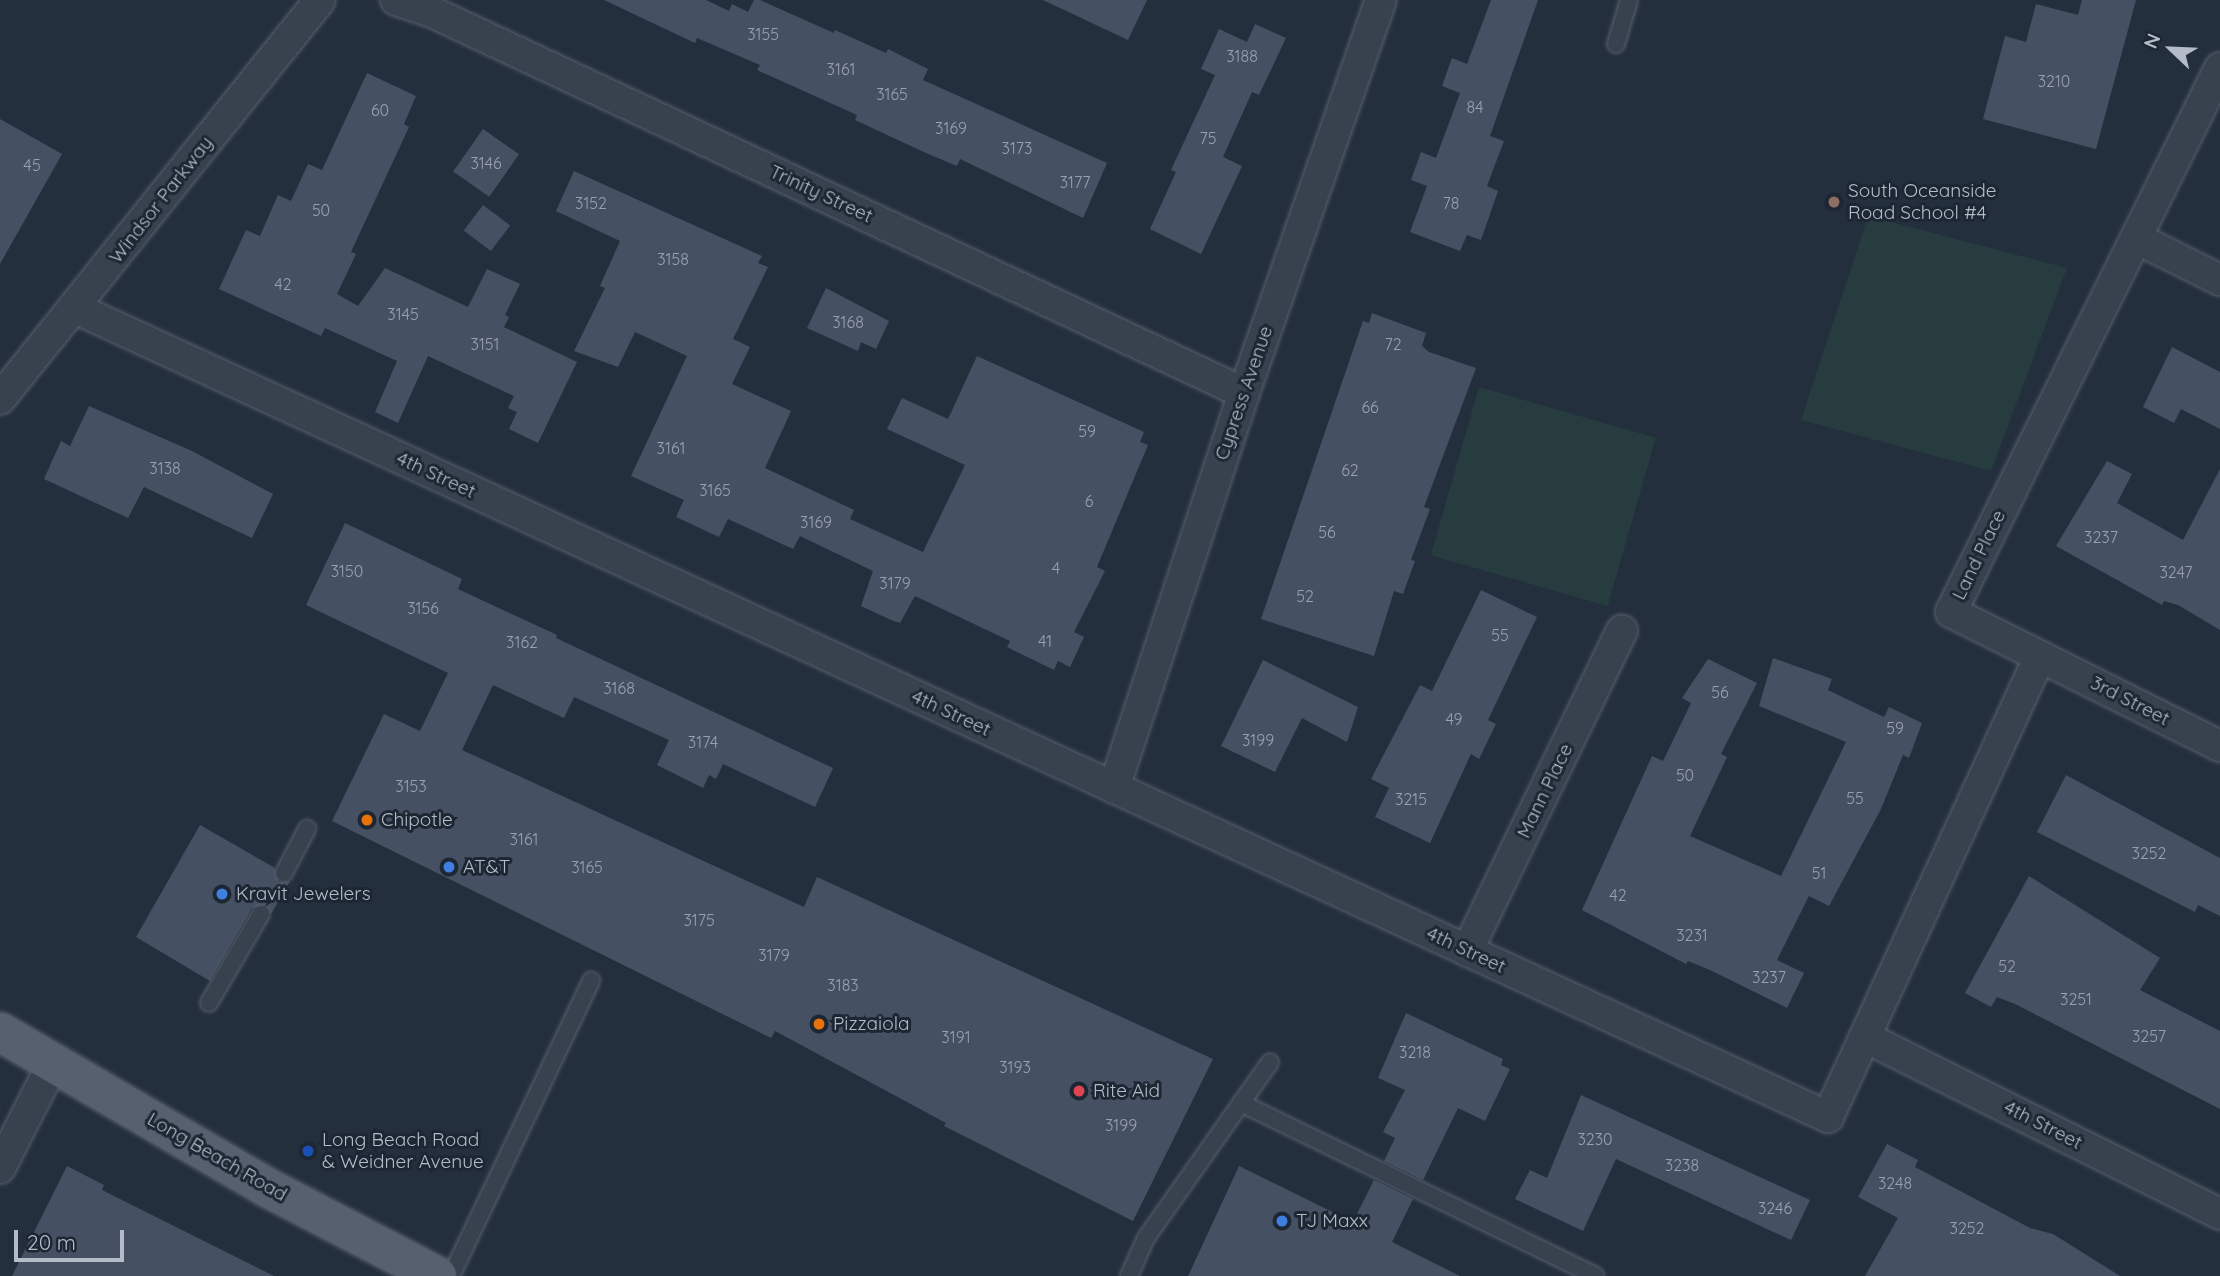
<!DOCTYPE html>
<style>
body{margin:0}
#map{position:relative;width:2220px;height:1276px;overflow:hidden;background:#242f3e;font-family:Quicksand,sans-serif}
div>[style]{position:absolute}
[style*='--x']{left:calc(var(--x)*1px);top:calc(var(--y)*1px);width:calc(var(--w)*1px);rotate:calc(var(--a)*1deg)}
.green>*{inset:0;background:#263c3f;transform-origin:0 0}
.building>*{inset:0;background:#455162;transform-origin:0 0}
.roads{filter:drop-shadow(0 0 2px #565f6c) drop-shadow(0 0 2px #565f6c)}
.lane>*{height:16px;margin:-8px;padding:0 8px;transform-origin:8px;border-radius:8px;background:#38414e}
.street>*{height:30px;margin:-15px;padding:0 15px;transform-origin:15px;border-radius:15px;background:#38414e}
.primary>*{height:38px;margin:-19px;padding:0 19px;transform-origin:19px;border-radius:19px;background:#56606e}
.dots>*{width:19px;height:19px;translate:-50% -50%;box-sizing:border-box;border:4px solid #1d2633;border-radius:50%}
span{translate:-50% -50%;white-space:nowrap;text-align:center;line-height:1.15;-webkit-text-stroke:6px #1d2633;paint-order:stroke}
.number-label{font-size:16px;color:#98a1af}
.number-label span{-webkit-text-stroke-width:0}
.poi-label{font-size:19px;color:#b4bcc9}
.left{translate:0 -50%;text-align:left}
.street-label{font-size:19px;color:#b4bcc9}
.north{position:absolute;left:2136px;top:14px;width:70px;height:70px;-webkit-text-stroke:5px #1d2633;paint-order:stroke;rotate:293deg;font-size:19px;font-weight:700;line-height:28px;text-align:center;color:#b4bcc9}
.north::after{content:'';display:block;margin:auto;width:24px;height:32px;background:#b4bcc9;clip-path:polygon(50% 0,100% 100%,50% 72%,0 100%)}
.scale{position:absolute;left:14px;top:1230px;width:110px;height:32px;box-sizing:border-box;border:4px solid #b4bcc9;border-top:0;padding-left:9px;font-size:21px;line-height:24px;white-space:nowrap;color:#b4bcc9;-webkit-text-stroke:5px #1d2633;paint-order:stroke}
</style>
<div id="map">
<div class="green">
<div style="clip-path:polygon(1868px 216px,2067px 268px,1991px 471px,1801px 420px)"></div>
<div style="left:1479px;top:387px;width:184px;height:175px;rotate:16deg"></div>
</div>
<div class="building">
<div style="clip-path:polygon(604px 0,706px 0,729px 11px,732px 4px,748px 12px,754px 0,760px 0,834px 33px,835px 30px,886px 53px,888px 49px,928px 69px,923px 80px,1107px 163px,1083px 218px,960px 159px,957px 166px,926px 153px,855px 120px,857px 115px,757px 70px,760px 65px,697px 38px,695px 43px)"></div>
<div style="clip-path:polygon(1043px 0,1147px 0,1128px 40px)"></div>
<div style="clip-path:polygon(1491px 0,1538px 0,1490px 136px,1504px 141px,1487px 186px,1498px 191px,1481px 240px,1467px 235px,1460px 251px,1410px 232px,1427px 186px,1411px 180px,1421px 152px,1436px 158px,1460px 93px,1442px 86px,1452px 58px,1467px 64px)"></div>
<div style="clip-path:polygon(2082px 0,2136px 0,2096px 149px,1983px 119px,2005px 36px,2026px 42px,2036px 4px,2078px 15px)"></div>
<div style="clip-path:polygon(1255px 24px,1286px 38px,1259px 95px,1252px 92px,1223px 157px,1242px 166px,1201px 254px,1150px 229px,1176px 172px,1171px 170px,1215px 75px,1201px 69px,1219px 29px,1247px 42px)"></div>
<div style="clip-path:polygon(367px 73px,416px 96px,404px 124px,409px 127px,351px 252px,356px 254px,337px 294px,358px 306px,385px 268px,468px 307px,487px 269px,520px 284px,505px 315px,509px 317px,504px 327px,577px 362px,538px 443px,509px 429px,517px 412px,508px 408px,514px 396px,428px 356px,398px 423px,375px 412px,397px 361px,325px 328px,321px 336px,219px 289px,246px 230px,260px 236px,278px 195px,291px 201px,308px 164px,322px 170px)"></div>
<div style="clip-path:polygon(0 119px,62px 154px,0 264px)"></div>
<div style="left:483px;top:129px;width:44px;height:52px;rotate:35deg"></div>
<div style="clip-path:polygon(574px 171px,762px 256px,758px 263px,768px 267px,733px 339px,750px 347px,732px 384px,791px 411px,765px 468px,854px 510px,850px 519px,923px 552px,965px 465px,887px 429px,902px 398px,948px 419px,977px 356px,1144px 432px,1140px 442px,1148px 445px,1097px 567px,1105px 571px,1074px 632px,1084px 637px,1070px 667px,1058px 661px,1054px 670px,1007px 647px,1010px 641px,915px 596px,900px 623px,891px 620px,861px 606px,873px 571px,800px 536px,793px 549px,728px 519px,719px 537px,676px 517px,684px 500px,631px 476px,687px 356px,635px 332px,618px 367px,574px 351px,605px 288px,600px 286px,620px 241px,556px 211px)"></div>
<div style="left:483px;top:205px;width:34px;height:32px;rotate:37deg"></div>
<div style="clip-path:polygon(826px 288px,889px 321px,876px 349px,861px 342px,858px 351px,807px 328px)"></div>
<div style="clip-path:polygon(1372px 313px,1426px 333px,1422px 346px,1429px 352px,1476px 368px,1424px 507px,1430px 509px,1411px 560px,1415px 561px,1403px 594px,1394px 591px,1374px 656px,1261px 619px,1363px 321px,1369px 323px)"></div>
<div style="clip-path:polygon(2172px 347px,2220px 372px,2220px 429px,2181px 409px,2174px 423px,2143px 407px)"></div>
<div style="clip-path:polygon(89px 406px,192px 451px,273px 494px,252px 538px,144px 487px,128px 518px,44px 479px,61px 441px,70px 446px)"></div>
<div style="clip-path:polygon(2107px 461px,2132px 474px,2117px 503px,2183px 540px,2220px 469px,2220px 630px,2178px 605px,2164px 601px,2162px 605px,2056px 546px)"></div>
<div style="clip-path:polygon(345px 523px,462px 579px,458px 589px,557px 635px,556px 638px,833px 768px,815px 807px,723px 764px,716px 779px,709px 775px,703px 788px,657px 765px,669px 740px,574px 697px,564px 718px,493px 685px,462px 750px,804px 907px,817px 877px,1213px 1059px,1133px 1221px,944px 1126px,946px 1123px,775px 1031px,771px 1038px,332px 821px,384px 714px,420px 731px,448px 673px,306px 605px)"></div>
<div style="clip-path:polygon(1481px 590px,1537px 617px,1488px 720px,1496px 724px,1479px 759px,1471px 754px,1430px 843px,1375px 817px,1389px 788px,1371px 779px,1420px 685px,1432px 691px)"></div>
<div style="clip-path:polygon(1773px 658px,1832px 679px,1828px 690px,1884px 717px,1889px 707px,1922px 723px,1909px 758px,1903px 755px,1881px 809px,1829px 906px,1809px 896px,1777px 960px,1804px 973px,1787px 1008px,1710px 970px,1688px 961px,1686px 964px,1582px 910px,1652px 756px,1663px 761px,1691px 703px,1682px 698px,1708px 659px,1757px 683px,1721px 754px,1727px 757px,1690px 836px,1781px 876px,1846px 742px,1759px 706px)"></div>
<div style="clip-path:polygon(1263px 660px,1358px 707px,1347px 742px,1302px 718px,1275px 772px,1221px 746px)"></div>
<div style="clip-path:polygon(2066px 775px,2220px 858px,2220px 916px,2198px 905px,2195px 912px,2037px 832px)"></div>
<div style="clip-path:polygon(200px 825px,275px 868px,279px 882px,290px 881px,271px 914px,266px 905px,252px 908px,210px 981px,136px 937px)"></div>
<div style="clip-path:polygon(2029px 876px,2160px 958px,2140px 990px,2220px 1031px,2220px 1109px,2015px 1004px,1997px 997px,1991px 1007px,1965px 993px)"></div>
<div style="clip-path:polygon(1406px 1013px,1503px 1059px,1501px 1065px,1510px 1069px,1485px 1121px,1458px 1108px,1423px 1180px,1384px 1161px,1395px 1138px,1383px 1132px,1405px 1090px,1378px 1078px)"></div>
<div style="clip-path:polygon(1581px 1095px,1810px 1200px,1791px 1240px,1616px 1159px,1583px 1231px,1515px 1199px,1530px 1170px,1547px 1178px)"></div>
<div style="clip-path:polygon(1887px 1144px,1918px 1160px,1915px 1167px,2030px 1228px,2053px 1234px,2120px 1276px,1865px 1276px,1898px 1218px,1858px 1197px)"></div>
<div style="clip-path:polygon(67px 1166px,104px 1185px,102px 1190px,274px 1276px,12px 1276px)"></div>
<div style="clip-path:polygon(1239px 1166px,1353px 1222px,1374px 1180px,1413px 1199px,1392px 1242px,1460px 1276px,1188px 1276px)"></div>
</div>
<div class="roads">
<div class="lane">
<div style="--x:1616;--y:44;--w:46;--a:-73.5"></div>
<div style="--x:284;--y:873;--w:50;--a:-62.4"></div>
<div style="--x:209;--y:1003;--w:103;--a:-59.7"></div>
<div style="--x:1241;--y:1103;--w:394;--a:26"></div>
<div style="--x:451;--y:1276;--w:327;--a:-64.6"></div>
<div style="--x:1129;--y:1276;--w:42;--a:-65.9"></div>
<div style="--x:1146;--y:1238;--w:215;--a:-54.8"></div>
</div>
<div class="street">
<div style="--x:396;--y:0;--w:38;--a:18"></div>
<div style="--x:432;--y:12;--w:897;--a:25.14"></div>
<div style="--x:2220;--y:68;--w:607;--a:116.31"></div>
<div style="--x:1951;--y:612;--w:301;--a:26.5"></div>
<div style="--x:2136;--y:238;--w:94;--a:26.6"></div>
<div style="--x:75;--y:308;--w:1931;--a:24.77"></div>
<div style="--x:1828;--y:1117;--w:507;--a:-65.3"></div>
<div style="--x:0;--y:399;--w:511;--a:-51.27"></div>
<div style="--x:1114;--y:788;--w:416;--a:-71.8"></div>
<div style="--x:1244;--y:393;--w:416;--a:-70.8"></div>
<div style="--x:1467;--y:951;--w:356;--a:-64.2"></div>
<div style="--x:1865;--y:1037;--w:397;--a:26.5"></div>
<div style="--x:0;--y:1168;--w:118;--a:-63.2"></div>
</div>
<div class="primary">
<div style="--x:0;--y:1032;--w:308;--a:30.2"></div>
<div style="--x:266;--y:1187;--w:193;--a:27.5"></div>
</div>
</div>
<div class="dots">
<div style="left:1834px;top:202px;background:#8d6e63"></div>
<div style="left:367px;top:820px;background:#e8710a"></div>
<div style="left:449px;top:867px;background:#3f7fe0"></div>
<div style="left:222px;top:894px;background:#3f7fe0"></div>
<div style="left:819px;top:1024px;background:#e8710a"></div>
<div style="left:1079px;top:1091px;background:#e0444e"></div>
<div style="left:308px;top:1151px;background:#1a4fb4"></div>
<div style="left:1282px;top:1221px;background:#3f7fe0"></div>
</div>
<div class="number-label">
<span style="left:763px;top:34px">3155</span>
<span style="left:1242px;top:56px">3188</span>
<span style="left:841px;top:69px">3161</span>
<span style="left:2054px;top:81px">3210</span>
<span style="left:892px;top:94px">3165</span>
<span style="left:1475px;top:107px">84</span>
<span style="left:380px;top:110px">60</span>
<span style="left:951px;top:128px">3169</span>
<span style="left:1208px;top:138px">75</span>
<span style="left:1017px;top:148px">3173</span>
<span style="left:486px;top:163px">3146</span>
<span style="left:32px;top:165px">45</span>
<span style="left:1075px;top:182px">3177</span>
<span style="left:591px;top:203px">3152</span>
<span style="left:1451px;top:203px">78</span>
<span style="left:321px;top:210px">50</span>
<span style="left:673px;top:259px">3158</span>
<span style="left:283px;top:284px">42</span>
<span style="left:403px;top:314px">3145</span>
<span style="left:848px;top:322px">3168</span>
<span style="left:485px;top:344px">3151</span>
<span style="left:1393px;top:344px">72</span>
<span style="left:1370px;top:407px">66</span>
<span style="left:1087px;top:431px">59</span>
<span style="left:671px;top:448px">3161</span>
<span style="left:165px;top:468px">3138</span>
<span style="left:1350px;top:470px">62</span>
<span style="left:715px;top:490px">3165</span>
<span style="left:1089px;top:501px">6</span>
<span style="left:816px;top:522px">3169</span>
<span style="left:1327px;top:532px">56</span>
<span style="left:2101px;top:537px">3237</span>
<span style="left:1056px;top:568px">4</span>
<span style="left:347px;top:571px">3150</span>
<span style="left:2176px;top:572px">3247</span>
<span style="left:895px;top:583px">3179</span>
<span style="left:1305px;top:596px">52</span>
<span style="left:423px;top:608px">3156</span>
<span style="left:1500px;top:635px">55</span>
<span style="left:1045px;top:641px">41</span>
<span style="left:522px;top:642px">3162</span>
<span style="left:619px;top:688px">3168</span>
<span style="left:1720px;top:692px">56</span>
<span style="left:1454px;top:719px">49</span>
<span style="left:1895px;top:728px">59</span>
<span style="left:1258px;top:740px">3199</span>
<span style="left:703px;top:742px">3174</span>
<span style="left:1685px;top:775px">50</span>
<span style="left:411px;top:786px">3153</span>
<span style="left:1855px;top:798px">55</span>
<span style="left:1411px;top:799px">3215</span>
<span style="left:524px;top:839px">3161</span>
<span style="left:2149px;top:853px">3252</span>
<span style="left:587px;top:867px">3165</span>
<span style="left:1819px;top:873px">51</span>
<span style="left:1618px;top:895px">42</span>
<span style="left:699px;top:920px">3175</span>
<span style="left:1692px;top:935px">3231</span>
<span style="left:774px;top:955px">3179</span>
<span style="left:2007px;top:966px">52</span>
<span style="left:1769px;top:977px">3237</span>
<span style="left:843px;top:985px">3183</span>
<span style="left:2076px;top:999px">3251</span>
<span style="left:2149px;top:1036px">3257</span>
<span style="left:956px;top:1037px">3191</span>
<span style="left:1415px;top:1052px">3218</span>
<span style="left:1015px;top:1067px">3193</span>
<span style="left:1121px;top:1125px">3199</span>
<span style="left:1595px;top:1139px">3230</span>
<span style="left:1682px;top:1165px">3238</span>
<span style="left:1895px;top:1183px">3248</span>
<span style="left:1775px;top:1208px">3246</span>
<span style="left:1967px;top:1228px">3252</span>
</div>
<div class="poi-label">
<span class="left" style="left:1848px;top:202px">South Oceanside<br>Road School #4</span>
<span class="left" style="left:381px;top:820px">Chipotle</span>
<span class="left" style="left:463px;top:867px">AT&amp;T</span>
<span class="left" style="left:236px;top:894px">Kravit Jewelers</span>
<span class="left" style="left:833px;top:1024px">Pizzaiola</span>
<span class="left" style="left:1093px;top:1091px">Rite Aid</span>
<span class="left" style="left:322px;top:1151px">Long Beach Road<br>&amp; Weidner Avenue</span>
<span class="left" style="left:1296px;top:1221px">TJ Maxx</span>
</div>
<div class="street-label">
<span style="left:821px;top:194px;rotate:25deg">Trinity Street</span>
<span style="left:161px;top:200px;rotate:-52deg">Windsor Parkway</span>
<span style="left:1244px;top:393px;rotate:-71deg">Cypress Avenue</span>
<span style="left:436px;top:475px;rotate:25deg">4th Street</span>
<span style="left:1979px;top:555px;rotate:-64deg">Land Place</span>
<span style="left:2130px;top:701px;rotate:27deg">3rd Street</span>
<span style="left:951px;top:713px;rotate:25deg">4th Street</span>
<span style="left:1545px;top:791px;rotate:-64deg">Mann Place</span>
<span style="left:1466px;top:950px;rotate:25deg">4th Street</span>
<span style="left:2043px;top:1125px;rotate:27deg">4th Street</span>
<span style="left:217px;top:1157px;rotate:30deg">Long Beach Road</span>
</div>
<div class="north">N</div>
<div class="scale">20 m</div>
</div>
